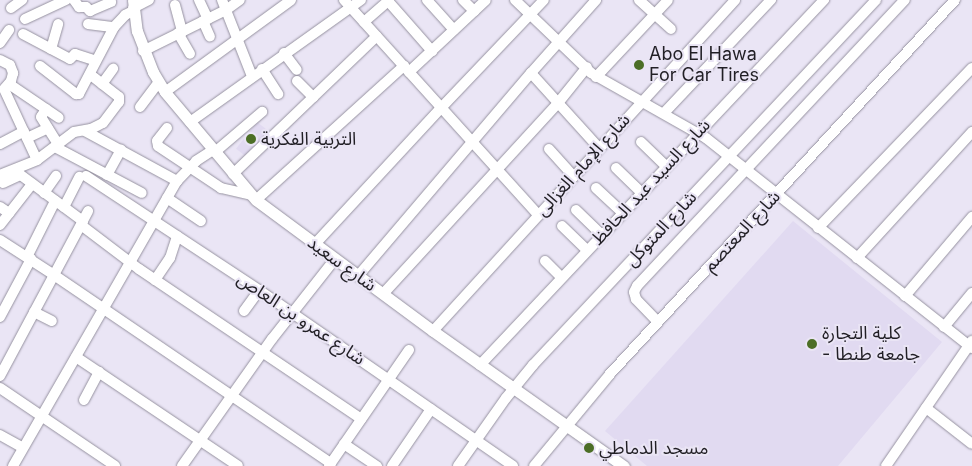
<!DOCTYPE html>
<meta charset="utf-8">
<style>
body{margin:0}
#map{position:relative;width:972px;height:466px;overflow:hidden;background:#eae5f5;font-family:Inter,"Noto Sans Arabic",sans-serif}
div>[style]{position:absolute}
[style*='--x']{left:calc(var(--x)*1px);top:calc(var(--y)*1px);width:calc(var(--w)*1px);rotate:calc(var(--a)*1deg)}
.built>*{inset:0;background:#e1daf1;transform-origin:0 0}
.roads{filter:drop-shadow(0 0 1px #9692a0) drop-shadow(0 0 1px #9692a0)}
.minor>*{height:10px;margin:-5px;padding:0 5px;transform-origin:5px;border-radius:5px;background:#fff}
.tertiary>*{height:11px;margin:-5.5px;padding:0 5.5px;transform-origin:5.5px;border-radius:5.5px;background:#fff}
.dots>*{width:14px;height:14px;translate:-50% -50%;box-sizing:border-box;border:2px solid #eae5f5;border-radius:50%}
span{translate:-50% -50%;white-space:nowrap;text-align:center;line-height:1.15;-webkit-text-stroke:4px #eae5f5;paint-order:stroke}
.poi-label{font-size:18px;color:#211f25}
.left{translate:0 -50%;text-align:left}
.street-label{font-size:18px;color:#211f25}
</style>
<div id="map">
<div class="built">
<div style="left:257px;top:122px;width:18px;height:34px;rotate:38deg"></div>
<div style="clip-path:polygon(793px 221px,942px 342px,838px 466px,647px 466px,605px 431px)"></div>
</div>
<div class="roads">
<div class="minor">
<div style="--x:74;--y:0;--w:9;--a:54"></div>
<div style="--x:79;--y:7;--w:7;--a:0"></div>
<div style="--x:86;--y:7;--w:6;--a:45"></div>
<div style="--x:90;--y:11;--w:23;--a:-23"></div>
<div style="--x:199;--y:0;--w:21;--a:65"></div>
<div style="--x:222;--y:0;--w:82;--a:68.5"></div>
<div style="--x:344;--y:0;--w:290;--a:47.9"></div>
<div style="--x:427;--y:0;--w:40;--a:48"></div>
<div style="--x:463;--y:0;--w:16;--a:45"></div>
<div style="--x:515;--y:0;--w:105;--a:43.8"></div>
<div style="--x:591;--y:73;--w:132;--a:29.5"></div>
<div style="--x:706;--y:138;--w:339;--a:38.3"></div>
<div style="--x:639;--y:0;--w:43;--a:42.2"></div>
<div style="--x:388;--y:1;--w:67;--a:48.7"></div>
<div style="--x:175;--y:5;--w:28;--a:75"></div>
<div style="--x:11;--y:8;--w:14;--a:-36"></div>
<div style="--x:133;--y:8;--w:18;--a:-27"></div>
<div style="--x:25;--y:19;--w:45;--a:-24.9"></div>
<div style="--x:203;--y:21;--w:17;--a:66"></div>
<div style="--x:364;--y:22;--w:33;--a:-41"></div>
<div style="--x:88;--y:24;--w:26;--a:7"></div>
<div style="--x:178;--y:33;--w:24;--a:60"></div>
<div style="--x:23;--y:34;--w:53;--a:28"></div>
<div style="--x:70;--y:59;--w:7;--a:-45"></div>
<div style="--x:75;--y:54;--w:22;--a:18"></div>
<div style="--x:0;--y:43;--w:16;--a:-55"></div>
<div style="--x:51;--y:49;--w:26;--a:-74"></div>
<div style="--x:143;--y:51;--w:93;--a:-26.3"></div>
<div style="--x:226;--y:10;--w:17;--a:-36"></div>
<div style="--x:284;--y:53;--w:21;--a:53"></div>
<div style="--x:0;--y:60;--w:11;--a:27"></div>
<div style="--x:10;--y:65;--w:9;--a:69"></div>
<div style="--x:13;--y:73;--w:8;--a:104"></div>
<div style="--x:11;--y:81;--w:9;--a:131"></div>
<div style="--x:40;--y:66;--w:46;--a:37.9"></div>
<div style="--x:76;--y:94;--w:3;--a:0"></div>
<div style="--x:79;--y:94;--w:76;--a:-62.4"></div>
<div style="--x:114;--y:27;--w:16;--a:-47"></div>
<div style="--x:125;--y:15;--w:9;--a:-27"></div>
<div style="--x:262;--y:69;--w:30;--a:57"></div>
<div style="--x:409;--y:72;--w:105;--a:-43.1"></div>
<div style="--x:531;--y:73;--w:101;--a:47.8"></div>
<div style="--x:596;--y:77;--w:105;--a:-46.9"></div>
<div style="--x:297;--y:81;--w:23;--a:45"></div>
<div style="--x:9;--y:84;--w:60;--a:34.2"></div>
<div style="--x:102;--y:84;--w:19;--a:-54"></div>
<div style="--x:4;--y:89;--w:78;--a:65.1"></div>
<div style="--x:165;--y:92;--w:156;--a:-36.1"></div>
<div style="--x:140;--y:107;--w:31;--a:-53"></div>
<div style="--x:46;--y:109;--w:9;--a:122"></div>
<div style="--x:41;--y:117;--w:32;--a:58"></div>
<div style="--x:664;--y:113;--w:156;--a:-46.6"></div>
<div style="--x:190;--y:122;--w:210;--a:-35.5"></div>
<div style="--x:167;--y:128;--w:16;--a:128"></div>
<div style="--x:157;--y:141;--w:5;--a:79"></div>
<div style="--x:158;--y:146;--w:76;--a:33.7"></div>
<div style="--x:221;--y:188;--w:31;--a:13"></div>
<div style="--x:85;--y:131;--w:105;--a:28.5"></div>
<div style="--x:27;--y:138;--w:23;--a:-25"></div>
<div style="--x:641;--y:142;--w:35;--a:44"></div>
<div style="--x:0;--y:144;--w:27;--a:-28"></div>
<div style="--x:55;--y:147;--w:98;--a:27.9"></div>
<div style="--x:549;--y:149;--w:36;--a:48"></div>
<div style="--x:215;--y:152;--w:62;--a:-40.4"></div>
<div style="--x:616;--y:168;--w:35;--a:44"></div>
<div style="--x:14;--y:170;--w:86;--a:36.5"></div>
<div style="--x:233;--y:174;--w:199;--a:-43.8"></div>
<div style="--x:0;--y:175;--w:40;--a:-22"></div>
<div style="--x:37;--y:160;--w:46;--a:-37.1"></div>
<div style="--x:74;--y:132;--w:17;--a:-10"></div>
<div style="--x:91;--y:129;--w:13;--a:-27"></div>
<div style="--x:103;--y:123;--w:26;--a:-53"></div>
<div style="--x:119;--y:102;--w:5;--a:-90"></div>
<div style="--x:119;--y:97;--w:37;--a:-142"></div>
<div style="--x:107;--y:175;--w:29;--a:-61"></div>
<div style="--x:86;--y:176;--w:207;--a:33.4"></div>
<div style="--x:259;--y:290;--w:309;--a:34.7"></div>
<div style="--x:3;--y:183;--w:19;--a:-25"></div>
<div style="--x:596;--y:188;--w:35;--a:43"></div>
<div style="--x:44;--y:193;--w:21;--a:-55"></div>
<div style="--x:167;--y:198;--w:41;--a:34.1"></div>
<div style="--x:256;--y:200;--w:200;--a:-42.2"></div>
<div style="--x:0;--y:207;--w:11;--a:34"></div>
<div style="--x:64;--y:207;--w:34;--a:-63"></div>
<div style="--x:576;--y:210;--w:35;--a:44"></div>
<div style="--x:0;--y:225;--w:52;--a:-52"></div>
<div style="--x:81;--y:225;--w:73;--a:37.2"></div>
<div style="--x:139;--y:269;--w:268;--a:34"></div>
<div style="--x:562;--y:226;--w:35;--a:44"></div>
<div style="--x:818;--y:228;--w:222;--a:-46.1"></div>
<div style="--x:0;--y:240;--w:64;--a:32.9"></div>
<div style="--x:54;--y:275;--w:335;--a:34.2"></div>
<div style="--x:315;--y:244;--w:185;--a:-47.2"></div>
<div style="--x:441;--y:108;--w:149;--a:-46.4"></div>
<div style="--x:27;--y:257;--w:63;--a:-63.4"></div>
<div style="--x:857;--y:258;--w:171;--a:-47.6"></div>
<div style="--x:545;--y:261;--w:23;--a:45"></div>
<div style="--x:358;--y:276;--w:267;--a:-49.6"></div>
<div style="--x:531;--y:73;--w:98;--a:-48.3"></div>
<div style="--x:155;--y:280;--w:27;--a:-56"></div>
<div style="--x:170;--y:258;--w:23;--a:-72"></div>
<div style="--x:383;--y:294;--w:259;--a:-47.5"></div>
<div style="--x:558;--y:103;--w:46;--a:-51.1"></div>
<div style="--x:905;--y:296;--w:104;--a:-49.7"></div>
<div style="--x:244;--y:311;--w:26;--a:-54"></div>
<div style="--x:34;--y:312;--w:20;--a:27"></div>
<div style="--x:0;--y:317;--w:66;--a:-61.9"></div>
<div style="--x:658;--y:322;--w:32;--a:-134"></div>
<div style="--x:636;--y:299;--w:7;--a:-106"></div>
<div style="--x:634;--y:292;--w:7;--a:-63"></div>
<div style="--x:637;--y:286;--w:392;--a:-46.9"></div>
<div style="--x:944;--y:327;--w:44;--a:-50.5"></div>
<div style="--x:433;--y:331;--w:448;--a:-47.6"></div>
<div style="--x:76;--y:357;--w:195;--a:33.9"></div>
<div style="--x:480;--y:365;--w:502;--a:-46.7"></div>
<div style="--x:0;--y:376;--w:187;--a:-61.9"></div>
<div style="--x:0;--y:388;--w:139;--a:34.1"></div>
<div style="--x:84;--y:400;--w:32;--a:-62"></div>
<div style="--x:926;--y:408;--w:58;--a:38"></div>
<div style="--x:0;--y:435;--w:26;--a:29"></div>
<div style="--x:344;--y:444;--w:40;--a:34"></div>
<div style="--x:13;--y:466;--w:329;--a:-60.1"></div>
<div style="--x:177;--y:181;--w:28;--a:-46"></div>
<div style="--x:196;--y:161;--w:20;--a:-33"></div>
<div style="--x:182;--y:466;--w:156;--a:-54.7"></div>
<div style="--x:272;--y:339;--w:102;--a:-51.8"></div>
<div style="--x:329;--y:466;--w:141;--a:-55.4"></div>
<div style="--x:392;--y:466;--w:69;--a:-55.6"></div>
<div style="--x:458;--y:466;--w:83;--a:-54.8"></div>
<div style="--x:506;--y:398;--w:43;--a:-50.7"></div>
<div style="--x:533;--y:365;--w:501;--a:-46.78"></div>
<div style="--x:534;--y:466;--w:119;--a:-50.4"></div>
<div style="--x:610;--y:374;--w:509;--a:-47.31"></div>
<div style="--x:886;--y:466;--w:152;--a:-55.5"></div>
</div>
<div class="tertiary">
<div style="--x:133;--y:0;--w:31;--a:83"></div>
<div style="--x:137;--y:31;--w:44;--a:68.7"></div>
<div style="--x:153;--y:72;--w:23;--a:59"></div>
<div style="--x:165;--y:92;--w:141;--a:49.9"></div>
<div style="--x:256;--y:200;--w:220;--a:36.5"></div>
<div style="--x:433;--y:331;--w:234;--a:35.3"></div>
</div>
</div>
<div class="dots">
<div style="left:639px;top:65px;background:#4c6e26"></div>
<div style="left:251px;top:139px;background:#4c6e26"></div>
<div style="left:812px;top:344px;background:#4c6e26"></div>
<div style="left:589px;top:448px;background:#4c6e26"></div>
</div>
<div class="poi-label">
<span class="left" style="left:649px;top:65px">Abo El Hawa<br>For Car Tires</span>
<span class="left" style="left:261px;top:139px">التربية الفكرية</span>
<span class="left" style="left:822px;top:344px">كلية التجارة<br>- جامعة طنطا</span>
<span class="left" style="left:599px;top:448px">مسجد الدماطي</span>
</div>
<div class="street-label">
<span style="left:583px;top:165px;rotate:-48deg">شارع الإمام الغزالى</span>
<span style="left:651px;top:182px;rotate:-47deg">شارع السيد عبد الحافظ</span>
<span style="left:661px;top:229px;rotate:-47deg">شارع المتوكل</span>
<span style="left:742px;top:231px;rotate:-47deg">شارع المعتصم</span>
<span style="left:342px;top:264px;rotate:36deg">شارع سعيد</span>
<span style="left:301px;top:319px;rotate:34deg">شارع عمرو بن العاص</span>
</div>
</div>
